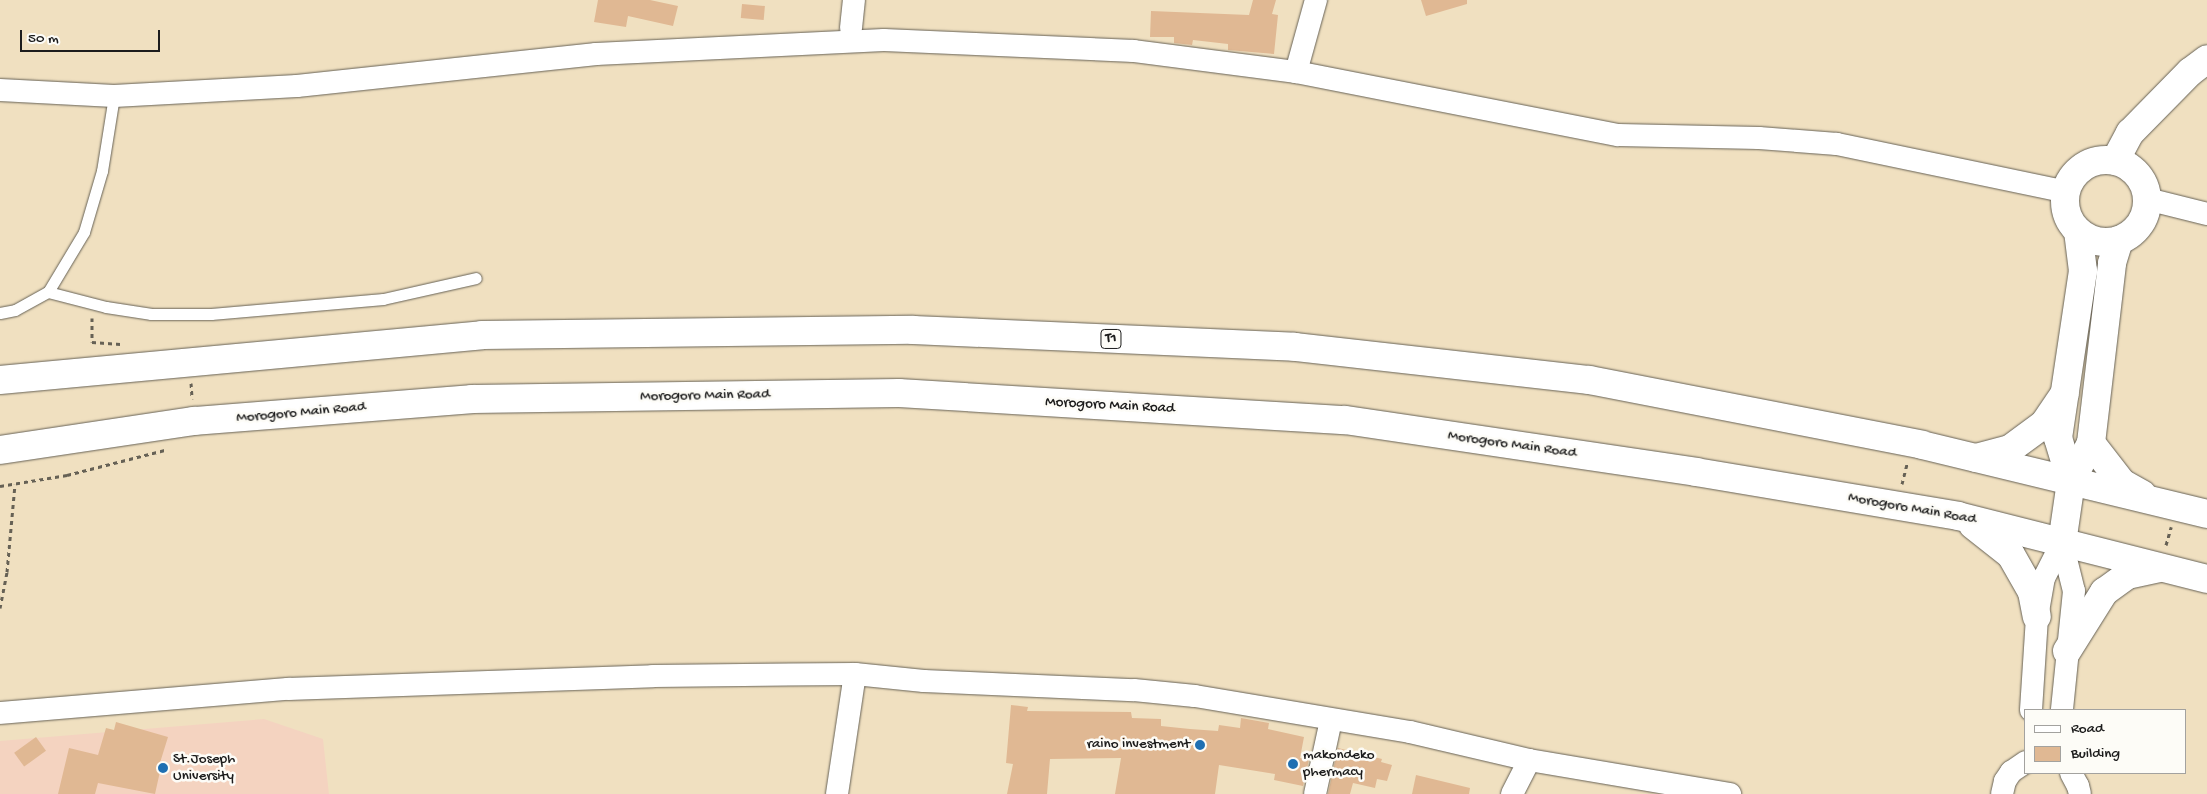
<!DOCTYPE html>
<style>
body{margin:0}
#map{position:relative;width:2207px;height:794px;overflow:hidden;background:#f0e0c0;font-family:"Gochi Hand",sans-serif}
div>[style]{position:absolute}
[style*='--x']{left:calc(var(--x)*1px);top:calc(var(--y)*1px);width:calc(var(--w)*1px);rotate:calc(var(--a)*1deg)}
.built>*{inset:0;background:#f4d3c0}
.building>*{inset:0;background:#e0b893;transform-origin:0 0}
.path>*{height:3px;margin-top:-1.5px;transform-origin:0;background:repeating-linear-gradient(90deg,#666155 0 4px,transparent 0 8px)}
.roads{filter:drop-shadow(0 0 1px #666155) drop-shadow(0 0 1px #666155)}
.lane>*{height:11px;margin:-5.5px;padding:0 5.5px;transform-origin:5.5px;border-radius:5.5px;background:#fff}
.street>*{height:22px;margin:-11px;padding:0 11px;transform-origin:11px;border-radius:11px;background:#fff}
.secondary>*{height:28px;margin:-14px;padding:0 14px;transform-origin:14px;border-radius:14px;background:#fff}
.secondary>.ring{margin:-14px;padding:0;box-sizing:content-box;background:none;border:28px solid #fff;border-radius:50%}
.highway>*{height:28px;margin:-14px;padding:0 14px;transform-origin:14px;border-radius:14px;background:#fff}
.dots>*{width:14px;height:14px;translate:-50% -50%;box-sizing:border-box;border:2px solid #fdfcf7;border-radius:50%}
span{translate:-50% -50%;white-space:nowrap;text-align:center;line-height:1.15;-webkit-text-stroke:5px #fdfcf7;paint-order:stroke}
.shield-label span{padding:1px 4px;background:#fdfcf7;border:1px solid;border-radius:4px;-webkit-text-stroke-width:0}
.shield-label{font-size:14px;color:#1c1c1c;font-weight:700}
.street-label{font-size:15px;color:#1c1c1c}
.poi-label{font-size:15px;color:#1c1c1c}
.right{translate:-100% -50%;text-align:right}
.left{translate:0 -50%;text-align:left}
.legend{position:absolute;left:2024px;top:709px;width:162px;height:65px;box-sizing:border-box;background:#fdfcf7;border:1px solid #a3a29f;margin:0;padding:6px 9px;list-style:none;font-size:15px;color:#1c1c1c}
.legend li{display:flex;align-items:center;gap:10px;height:25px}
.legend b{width:25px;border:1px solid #a3a29f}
.scale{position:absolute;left:20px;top:30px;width:140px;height:22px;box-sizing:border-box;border:2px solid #1c1c1c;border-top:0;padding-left:6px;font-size:15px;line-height:18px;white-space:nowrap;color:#1c1c1c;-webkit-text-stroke:4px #fdfcf7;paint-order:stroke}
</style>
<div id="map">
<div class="built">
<div style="clip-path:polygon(264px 719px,323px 739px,329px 794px,0 794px,0 741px)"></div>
</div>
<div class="building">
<div style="clip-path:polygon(598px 0,650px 0,678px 6px,673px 26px,628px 16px,626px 27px,594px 22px)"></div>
<div style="clip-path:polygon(1253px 0,1276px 0,1272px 14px,1278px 15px,1274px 54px,1228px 50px,1228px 44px,1193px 40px,1192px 45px,1174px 43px,1174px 37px,1150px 37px,1151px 11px,1249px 15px)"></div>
<div style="clip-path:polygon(1421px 0,1467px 0,1467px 4px,1426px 16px)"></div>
<div style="left:742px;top:4px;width:23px;height:14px;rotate:5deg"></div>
<div style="clip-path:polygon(1011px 705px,1028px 707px,1027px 711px,1131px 712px,1132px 718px,1161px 719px,1161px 726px,1190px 729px,1218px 731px,1219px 725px,1240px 728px,1241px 718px,1269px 723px,1268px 729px,1304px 737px,1300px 758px,1309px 759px,1303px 786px,1274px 780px,1275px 774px,1219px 765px,1215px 794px,1115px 794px,1121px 758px,1050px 759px,1047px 794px,1007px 794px,1013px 764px,1006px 763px)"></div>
<div style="clip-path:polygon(116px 722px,168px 737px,159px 766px,161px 767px,155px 794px,98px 783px,95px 794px,58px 794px,69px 748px,98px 755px,106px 728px,114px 730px)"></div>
<div style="left:36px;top:737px;width:17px;height:27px;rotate:54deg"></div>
<div style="clip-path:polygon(1338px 748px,1382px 759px,1381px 762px,1392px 765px,1387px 781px,1377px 779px,1375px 788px,1353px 783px,1350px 794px,1328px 794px)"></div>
<div style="clip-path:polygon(1416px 775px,1470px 788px,1469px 794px,1412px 794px)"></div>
</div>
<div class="path">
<div style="--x:92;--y:318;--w:24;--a:90"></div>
<div style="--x:92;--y:342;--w:32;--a:4"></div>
<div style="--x:191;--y:383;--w:16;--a:86"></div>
<div style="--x:1902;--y:484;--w:21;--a:-76"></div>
<div style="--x:0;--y:486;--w:68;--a:-9.3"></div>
<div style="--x:67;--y:475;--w:101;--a:-14.3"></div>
<div style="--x:2166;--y:545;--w:19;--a:-74"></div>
<div style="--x:0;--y:608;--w:37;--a:-79"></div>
<div style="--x:7;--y:572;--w:88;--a:-84.8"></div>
</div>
<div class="roads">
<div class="lane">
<div style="--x:48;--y:292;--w:60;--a:14.5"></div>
<div style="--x:106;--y:307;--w:46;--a:8.8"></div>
<div style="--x:151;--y:314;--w:60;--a:0"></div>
<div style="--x:211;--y:314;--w:173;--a:-5"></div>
<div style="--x:383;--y:299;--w:95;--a:-12.7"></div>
<div style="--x:0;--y:313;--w:15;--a:-11"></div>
<div style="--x:15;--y:310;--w:38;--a:-29"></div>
<div style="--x:48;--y:292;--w:70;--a:-59"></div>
<div style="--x:84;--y:232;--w:64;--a:-73.6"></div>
<div style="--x:102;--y:171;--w:76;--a:-80.9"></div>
</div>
<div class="street">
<div style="--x:851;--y:28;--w:28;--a:-84"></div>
<div style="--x:1296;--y:72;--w:75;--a:-74.5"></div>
<div style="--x:0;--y:90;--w:114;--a:3"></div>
<div style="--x:114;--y:96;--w:183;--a:-3.1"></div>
<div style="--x:297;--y:86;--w:301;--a:-6.1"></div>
<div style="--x:596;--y:54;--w:288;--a:-2.8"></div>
<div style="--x:884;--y:40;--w:250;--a:2.5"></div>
<div style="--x:1134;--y:51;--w:163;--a:7.4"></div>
<div style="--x:1296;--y:72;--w:328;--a:11.1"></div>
<div style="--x:1618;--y:135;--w:141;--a:1.2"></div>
<div style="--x:1759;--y:138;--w:78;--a:4.4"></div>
<div style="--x:1837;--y:144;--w:234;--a:11.8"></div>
<div style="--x:2147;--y:199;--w:62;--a:14"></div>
<div style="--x:2062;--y:543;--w:49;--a:76"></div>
<div style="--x:2074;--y:591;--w:120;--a:95.8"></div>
<div style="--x:2031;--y:710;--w:93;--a:-86.3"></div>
<div style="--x:2037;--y:617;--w:40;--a:-80"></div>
<div style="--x:2044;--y:578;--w:39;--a:-63"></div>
<div style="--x:0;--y:713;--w:289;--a:-4.8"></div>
<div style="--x:288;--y:689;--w:365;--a:-2"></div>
<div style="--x:653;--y:676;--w:202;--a:-0.6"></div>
<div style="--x:855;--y:674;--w:69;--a:5.8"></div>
<div style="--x:924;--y:681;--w:210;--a:2.5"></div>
<div style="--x:1134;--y:690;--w:61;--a:5.6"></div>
<div style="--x:1195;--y:696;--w:218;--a:9.5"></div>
<div style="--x:1410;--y:732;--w:122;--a:13.2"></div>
<div style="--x:1529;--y:760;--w:204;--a:9.6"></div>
<div style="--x:2071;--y:773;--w:15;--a:62"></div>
<div style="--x:2078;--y:786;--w:8;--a:76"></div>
<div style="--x:837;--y:794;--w:121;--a:-81.5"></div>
<div style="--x:1315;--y:794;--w:76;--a:-77.8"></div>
<div style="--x:1512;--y:794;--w:38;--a:-63"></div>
<div style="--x:2002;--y:794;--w:13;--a:-77"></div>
<div style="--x:2005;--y:781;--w:11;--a:-56"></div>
<div style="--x:2011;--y:772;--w:18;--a:-34"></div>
</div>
<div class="secondary">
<div class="ring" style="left:2065px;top:160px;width:54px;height:54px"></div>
<div style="--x:2115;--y:161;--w:32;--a:-62"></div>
<div style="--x:2130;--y:133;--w:86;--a:-45.5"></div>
<div style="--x:2190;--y:72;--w:21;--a:-37"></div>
<div style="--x:2071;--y:481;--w:45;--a:-106.8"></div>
<div style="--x:2058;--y:438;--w:169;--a:-81.5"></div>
<div style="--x:2083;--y:271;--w:40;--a:-97.1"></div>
<div style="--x:2062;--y:543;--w:63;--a:-81.7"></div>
<div style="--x:2071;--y:481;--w:43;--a:-62.2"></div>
<div style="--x:2091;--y:443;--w:181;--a:-83.3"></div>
<div style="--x:2112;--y:263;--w:24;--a:-73"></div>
</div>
<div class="highway">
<div style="--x:0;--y:380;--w:484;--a:-5.3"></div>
<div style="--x:482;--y:335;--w:431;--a:-0.7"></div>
<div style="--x:913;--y:330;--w:382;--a:2.5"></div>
<div style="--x:1295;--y:347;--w:296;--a:6.4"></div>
<div style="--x:1589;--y:380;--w:339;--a:11"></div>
<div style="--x:1922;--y:445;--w:293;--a:13.6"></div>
<div style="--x:2091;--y:443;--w:51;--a:52.2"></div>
<div style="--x:2122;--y:483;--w:23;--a:29"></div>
<div style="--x:0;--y:450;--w:196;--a:-8.5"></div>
<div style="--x:194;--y:421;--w:279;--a:-4.5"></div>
<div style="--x:472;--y:399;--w:427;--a:-0.8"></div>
<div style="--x:899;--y:393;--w:447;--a:3.5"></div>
<div style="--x:1345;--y:420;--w:355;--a:8.4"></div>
<div style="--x:1696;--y:472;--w:266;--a:9.5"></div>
<div style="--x:1958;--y:516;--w:257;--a:14.2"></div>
<div style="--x:1976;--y:458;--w:35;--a:-15"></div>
<div style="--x:2010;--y:449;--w:42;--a:-36.3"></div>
<div style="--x:2044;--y:424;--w:37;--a:-56"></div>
<div style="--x:1973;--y:525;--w:48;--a:38.3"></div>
<div style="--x:2011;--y:555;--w:43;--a:60.4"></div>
<div style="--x:2032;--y:592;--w:25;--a:79"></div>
<div style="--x:2067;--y:651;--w:70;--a:-57.9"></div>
<div style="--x:2104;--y:592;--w:29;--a:-36"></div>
<div style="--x:2127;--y:575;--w:33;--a:-12"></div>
</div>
</div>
<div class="dots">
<div style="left:1200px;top:745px;background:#1f6fb2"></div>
<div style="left:1293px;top:764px;background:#1f6fb2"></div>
<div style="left:163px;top:768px;background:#1f6fb2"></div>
</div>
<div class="shield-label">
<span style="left:1111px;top:339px">T1</span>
</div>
<div class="street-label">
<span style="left:705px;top:396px;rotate:-1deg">Morogoro Main Road</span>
<span style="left:1110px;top:406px;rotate:3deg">Morogoro Main Road</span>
<span style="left:301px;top:413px;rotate:-5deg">Morogoro Main Road</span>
<span style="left:1512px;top:445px;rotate:8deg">Morogoro Main Road</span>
<span style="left:1912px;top:509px;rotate:10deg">Morogoro Main Road</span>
</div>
<div class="poi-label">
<span class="right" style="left:1190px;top:745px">raino investment</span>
<span class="left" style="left:1303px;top:764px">makondeko<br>phermacy</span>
<span class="left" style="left:173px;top:768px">St.Joseph<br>University</span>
</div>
<ul class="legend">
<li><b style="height:6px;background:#fff"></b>Road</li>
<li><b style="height:14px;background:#e0b893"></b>Building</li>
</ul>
<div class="scale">50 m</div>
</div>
